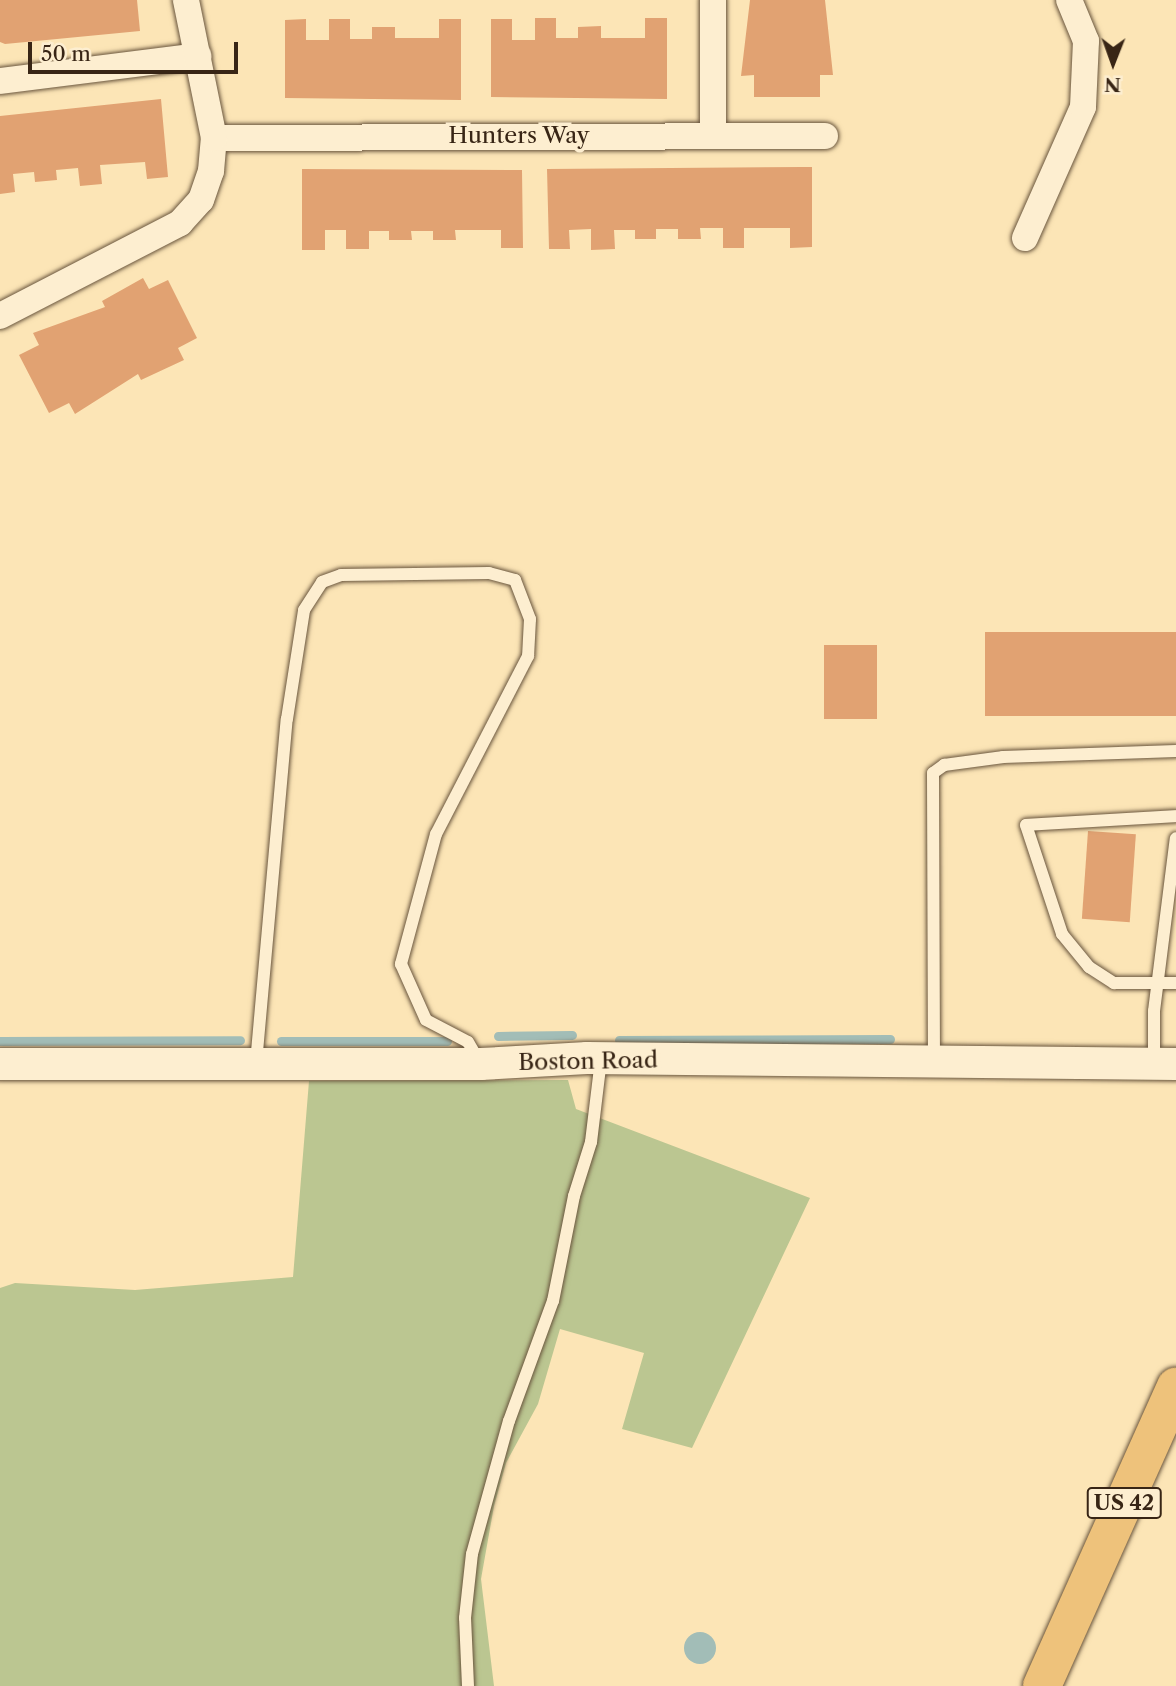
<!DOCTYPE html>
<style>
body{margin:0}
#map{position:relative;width:1176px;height:1686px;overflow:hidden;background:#fce5b6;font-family:"Libre Caslon Text",serif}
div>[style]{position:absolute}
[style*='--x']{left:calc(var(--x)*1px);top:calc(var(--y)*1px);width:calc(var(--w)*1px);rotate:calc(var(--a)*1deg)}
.green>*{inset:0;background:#bbc691}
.water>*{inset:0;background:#a2bdb7}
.round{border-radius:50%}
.stream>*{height:9px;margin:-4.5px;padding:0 4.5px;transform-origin:4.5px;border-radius:4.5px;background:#a2bdb7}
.building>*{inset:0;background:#e1a272;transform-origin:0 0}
.roads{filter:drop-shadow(0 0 2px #69553d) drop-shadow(0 0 2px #69553d)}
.service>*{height:12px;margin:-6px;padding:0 6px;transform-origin:6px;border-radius:6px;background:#fdeed0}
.minor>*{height:26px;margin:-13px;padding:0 13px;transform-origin:13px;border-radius:13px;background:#fdeed0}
.tertiary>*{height:32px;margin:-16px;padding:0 16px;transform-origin:16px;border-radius:16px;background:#fdeed0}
.primary>*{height:38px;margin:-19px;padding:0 19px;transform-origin:19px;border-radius:19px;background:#eec27b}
span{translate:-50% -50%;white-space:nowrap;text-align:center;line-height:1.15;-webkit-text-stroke:7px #fdeed0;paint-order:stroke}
.shield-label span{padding:2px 5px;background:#fdeed0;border:2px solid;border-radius:5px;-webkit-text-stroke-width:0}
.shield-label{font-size:21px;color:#382515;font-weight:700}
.street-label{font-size:23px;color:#382515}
.north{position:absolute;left:1078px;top:28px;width:70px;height:70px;-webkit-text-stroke:5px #fdeed0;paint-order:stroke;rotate:181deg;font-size:19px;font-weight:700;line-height:28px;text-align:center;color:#382515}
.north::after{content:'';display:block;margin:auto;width:24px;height:32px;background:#382515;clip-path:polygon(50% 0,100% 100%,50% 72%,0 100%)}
.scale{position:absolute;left:28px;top:42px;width:210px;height:32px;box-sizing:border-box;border:4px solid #382515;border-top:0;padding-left:9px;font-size:21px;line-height:24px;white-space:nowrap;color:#382515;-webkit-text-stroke:5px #fdeed0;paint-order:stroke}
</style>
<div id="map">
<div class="green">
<div style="clip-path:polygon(568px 1080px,576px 1109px,810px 1198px,692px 1448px,622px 1429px,644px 1353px,560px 1329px,538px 1404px,506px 1463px,494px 1506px,481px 1579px,494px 1686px,0 1686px,0 1288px,15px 1283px,135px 1290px,293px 1277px,309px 1081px)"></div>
</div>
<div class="water">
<div class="round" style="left:684px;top:1632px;width:32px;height:32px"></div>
</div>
<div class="stream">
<div style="--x:498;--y:1036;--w:74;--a:-0.8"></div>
<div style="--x:619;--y:1040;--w:271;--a:-0.2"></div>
<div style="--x:0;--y:1041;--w:240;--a:-0.2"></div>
<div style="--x:281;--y:1041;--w:166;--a:0"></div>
</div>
<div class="building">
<div style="clip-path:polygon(0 0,137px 0,140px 31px,5px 44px,0 42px)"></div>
<div style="clip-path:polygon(750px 0,825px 0,833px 75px,820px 75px,820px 97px,754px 97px,754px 75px,741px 76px)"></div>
<div style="clip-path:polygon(535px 18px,556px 18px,556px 38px,578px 38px,578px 27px,601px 26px,601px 38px,645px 38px,645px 18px,667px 18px,667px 99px,491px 97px,491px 19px,512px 19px,512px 40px,535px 40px)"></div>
<div style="clip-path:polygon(306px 19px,306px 40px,329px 40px,329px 19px,350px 19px,350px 39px,372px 39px,372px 27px,395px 27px,395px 38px,439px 38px,439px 19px,461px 19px,461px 100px,285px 98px,285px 20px)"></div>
<div style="clip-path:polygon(161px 99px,168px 177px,147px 179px,145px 162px,100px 165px,102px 184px,80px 186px,78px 168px,56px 170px,57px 180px,35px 182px,34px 172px,13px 174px,15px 192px,0 194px,0 116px)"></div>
<div style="clip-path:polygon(803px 167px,812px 167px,812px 247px,790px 248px,790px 228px,744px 228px,744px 248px,723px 248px,723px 228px,700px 228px,701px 239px,678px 239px,678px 229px,656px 229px,656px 239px,635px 239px,635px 230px,614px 230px,615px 249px,591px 250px,591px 229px,569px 230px,570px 249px,549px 249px,547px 169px)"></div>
<div style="clip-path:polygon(302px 169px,522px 170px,523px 248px,501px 248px,501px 230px,455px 230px,456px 240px,433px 240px,433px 231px,411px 231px,412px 240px,389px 240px,389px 231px,369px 231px,369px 249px,346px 249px,346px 230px,325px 230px,325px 250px,302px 250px)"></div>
<div style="clip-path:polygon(143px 278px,149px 289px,168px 280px,197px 338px,178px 348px,184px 360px,141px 380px,138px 374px,75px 414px,69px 403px,49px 413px,19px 355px,39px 345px,33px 333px,105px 307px,102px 301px)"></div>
<div style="left:985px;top:632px;width:191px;height:84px"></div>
<div style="left:824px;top:645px;width:53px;height:74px"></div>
<div style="left:1088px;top:831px;width:48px;height:88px;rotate:4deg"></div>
</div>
<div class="roads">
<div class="service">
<div style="--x:1176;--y:816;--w:150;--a:176.6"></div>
<div style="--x:1026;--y:825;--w:115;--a:71.7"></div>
<div style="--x:1062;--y:934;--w:43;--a:50.7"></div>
<div style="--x:1089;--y:967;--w:30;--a:33"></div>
<div style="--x:1114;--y:983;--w:62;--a:0"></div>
<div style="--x:934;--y:1062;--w:289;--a:-90.2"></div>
<div style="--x:933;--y:773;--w:14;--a:-36"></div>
<div style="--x:944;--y:765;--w:60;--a:-7.7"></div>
<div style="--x:1003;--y:757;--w:173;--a:-2"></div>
<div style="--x:256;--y:1063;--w:345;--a:-84.9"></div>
<div style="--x:287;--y:719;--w:110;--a:-81.1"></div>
<div style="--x:304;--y:610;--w:33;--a:-57"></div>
<div style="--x:322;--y:582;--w:20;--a:-20"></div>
<div style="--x:341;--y:575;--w:148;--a:-0.8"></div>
<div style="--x:489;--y:573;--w:27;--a:15"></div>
<div style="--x:515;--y:580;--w:42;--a:69"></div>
<div style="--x:530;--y:619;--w:37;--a:93"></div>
<div style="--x:528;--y:656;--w:200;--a:117.3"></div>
<div style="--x:436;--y:834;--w:135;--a:105.1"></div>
<div style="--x:401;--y:964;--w:61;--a:65.9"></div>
<div style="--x:426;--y:1020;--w:47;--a:27.6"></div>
<div style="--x:468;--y:1042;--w:24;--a:60"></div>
<div style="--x:1154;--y:1064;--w:53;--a:-90"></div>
<div style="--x:1154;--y:1011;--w:174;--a:-82.8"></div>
<div style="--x:468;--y:1686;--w:68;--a:-92.5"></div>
<div style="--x:465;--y:1618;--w:64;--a:-83.8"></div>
<div style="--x:472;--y:1554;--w:138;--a:-74.5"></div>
<div style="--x:509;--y:1421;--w:128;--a:-69.9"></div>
<div style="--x:553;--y:1301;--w:107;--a:-78.7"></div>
<div style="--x:574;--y:1196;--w:57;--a:-72.5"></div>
<div style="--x:591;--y:1142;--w:84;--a:-83.1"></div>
</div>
<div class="minor">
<div style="--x:0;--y:81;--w:200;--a:-7.2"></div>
<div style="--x:713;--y:134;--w:134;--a:-90"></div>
<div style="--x:214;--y:138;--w:611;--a:-0.19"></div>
<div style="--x:1025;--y:238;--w:143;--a:-66.1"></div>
<div style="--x:1083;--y:107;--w:66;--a:-87.4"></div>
<div style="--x:1086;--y:41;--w:44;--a:-112.5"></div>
<div style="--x:0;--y:316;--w:203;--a:-27.3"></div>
<div style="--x:180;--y:223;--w:31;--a:-48"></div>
<div style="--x:201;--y:200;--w:31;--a:-71"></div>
<div style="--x:211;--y:171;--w:33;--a:-85"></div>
<div style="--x:214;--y:138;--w:141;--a:-101.5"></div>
</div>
<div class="tertiary">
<div style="--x:0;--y:1064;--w:481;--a:0"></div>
<div style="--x:481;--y:1064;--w:106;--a:-3.2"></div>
<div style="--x:587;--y:1058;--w:589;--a:0.58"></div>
</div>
<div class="primary">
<div style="--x:1042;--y:1686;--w:328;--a:-65.9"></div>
</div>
</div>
<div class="shield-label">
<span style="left:1124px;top:1503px">US 42</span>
</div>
<div class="street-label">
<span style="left:519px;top:135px">Hunters Way</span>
<span style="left:588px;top:1061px;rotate:-1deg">Boston Road</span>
</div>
<div class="north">N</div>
<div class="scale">50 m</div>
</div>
